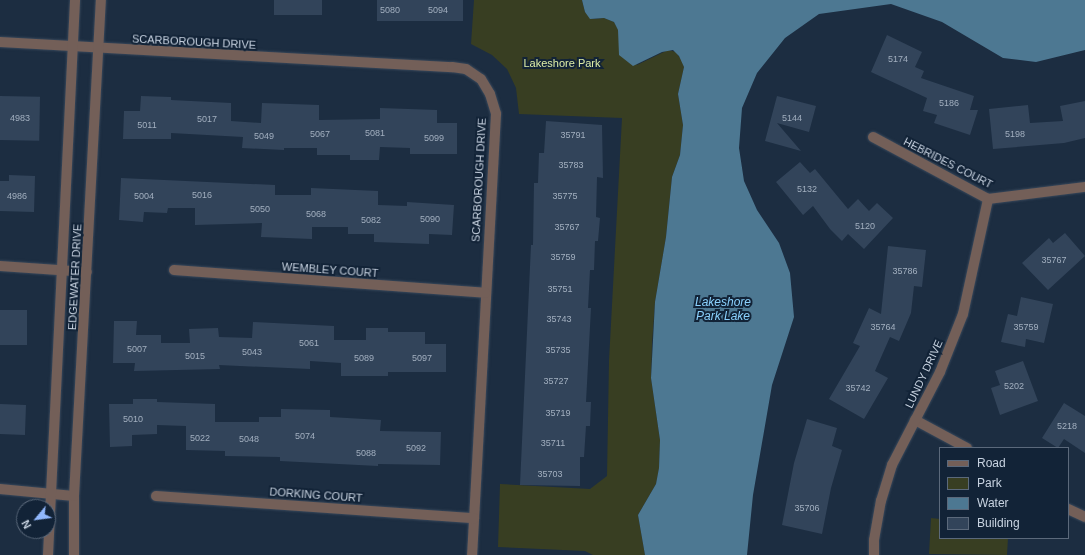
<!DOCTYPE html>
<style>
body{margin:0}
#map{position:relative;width:1085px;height:555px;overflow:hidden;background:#1c2d41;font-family:Arial,sans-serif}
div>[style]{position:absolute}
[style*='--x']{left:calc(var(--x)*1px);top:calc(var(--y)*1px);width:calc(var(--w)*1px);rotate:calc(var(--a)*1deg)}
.green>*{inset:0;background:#383e22}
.water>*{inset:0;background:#4d7892}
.building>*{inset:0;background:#32445a;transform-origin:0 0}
.roads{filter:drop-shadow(0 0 1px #38485b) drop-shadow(0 0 1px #38485b)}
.minor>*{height:10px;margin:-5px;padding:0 5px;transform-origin:5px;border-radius:5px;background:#735f58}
span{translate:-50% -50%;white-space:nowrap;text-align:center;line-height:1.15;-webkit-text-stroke:4px #122337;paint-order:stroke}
.number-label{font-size:9px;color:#a2afbf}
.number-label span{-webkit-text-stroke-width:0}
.street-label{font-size:11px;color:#c8d3e1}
.park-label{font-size:11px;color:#deeda6}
.water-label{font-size:12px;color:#8bd1fd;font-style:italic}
.legend{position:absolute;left:939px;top:447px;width:130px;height:92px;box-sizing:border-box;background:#122337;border:1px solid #5b697b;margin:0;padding:5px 7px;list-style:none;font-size:12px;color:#c8d3e1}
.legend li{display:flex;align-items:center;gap:8px;height:20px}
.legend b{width:20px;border:1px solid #5b697b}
.north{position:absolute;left:16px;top:499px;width:40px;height:40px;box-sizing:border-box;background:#122337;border:1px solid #5b697b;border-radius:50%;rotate:241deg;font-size:11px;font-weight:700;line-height:16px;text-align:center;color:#c8d3e1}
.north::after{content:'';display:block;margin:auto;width:14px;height:18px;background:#91b8fd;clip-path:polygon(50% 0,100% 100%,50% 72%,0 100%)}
</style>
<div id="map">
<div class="green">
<div style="clip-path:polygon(474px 0,582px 0,585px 12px,593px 19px,604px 18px,614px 22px,637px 65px,668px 50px,676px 52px,682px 61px,684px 67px,678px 94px,683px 125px,680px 155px,672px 177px,666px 237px,655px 302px,652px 343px,651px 378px,660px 440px,659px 469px,656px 484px,638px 515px,645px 555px,593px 555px,585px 551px,498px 547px,500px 484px,590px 489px,607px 476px,609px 361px,622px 118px,519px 114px,516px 88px,507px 69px,492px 55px,471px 44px)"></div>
<div style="clip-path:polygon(931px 518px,940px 519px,940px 538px,1008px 538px,1007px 555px,929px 554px)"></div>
</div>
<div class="water">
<div style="clip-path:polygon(582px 0,1085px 0,1085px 50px,1036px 62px,1003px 58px,942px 22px,891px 4px,819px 14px,785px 38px,757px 73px,742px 108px,739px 148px,744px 181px,757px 210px,779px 243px,790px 273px,794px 317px,772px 385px,753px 495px,747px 555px,645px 555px,638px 515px,656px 484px,659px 468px,660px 440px,651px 378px,655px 302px,666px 237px,672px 177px,680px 155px,683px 125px,678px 94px,684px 67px,679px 56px,673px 50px,662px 52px,633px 66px,619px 55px,618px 30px,614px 22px,604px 18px,590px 19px,585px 12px)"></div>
</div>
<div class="building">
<div style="left:274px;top:0;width:48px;height:15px"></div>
<div style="left:377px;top:0;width:86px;height:21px"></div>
<div style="clip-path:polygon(887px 35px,922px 52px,915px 67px,924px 71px,921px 78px,974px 96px,970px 110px,978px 110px,970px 135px,934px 123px,937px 115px,923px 111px,927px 98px,871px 72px)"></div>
<div style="left:0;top:96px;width:40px;height:44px;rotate:1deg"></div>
<div style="clip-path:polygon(141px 96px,171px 97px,171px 100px,231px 103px,231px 121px,261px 123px,262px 103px,319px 105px,319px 120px,380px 119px,380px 108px,437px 110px,437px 123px,457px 123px,457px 154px,410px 154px,410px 148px,380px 147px,379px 160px,350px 160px,350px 155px,317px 155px,317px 148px,284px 148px,284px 150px,242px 148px,243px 137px,171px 133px,171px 139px,123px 139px,124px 111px,140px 111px)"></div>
<div style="clip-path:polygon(777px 96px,816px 106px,809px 132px,777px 123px,801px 151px,765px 141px)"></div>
<div style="clip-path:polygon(1085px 101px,1085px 138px,1064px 143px,993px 149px,989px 109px,1028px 105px,1030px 123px,1063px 121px,1060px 106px)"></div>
<div style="clip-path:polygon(546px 121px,602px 125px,603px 178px,597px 177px,596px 217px,600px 218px,598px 241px,595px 241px,594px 270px,590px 270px,588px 308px,591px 308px,586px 402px,591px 402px,590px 426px,586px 426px,584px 457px,580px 457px,580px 486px,520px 485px,531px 245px,533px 245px,534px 183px,538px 183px,539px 153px,544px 153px)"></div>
<div style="clip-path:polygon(800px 162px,810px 173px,815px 169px,848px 209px,858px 199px,869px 211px,877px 203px,893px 218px,864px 249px,848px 234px,842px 241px,830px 229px,813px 206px,803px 215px,776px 182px)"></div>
<div style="clip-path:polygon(9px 175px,35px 176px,34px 212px,0 211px,0 181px,9px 181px)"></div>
<div style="clip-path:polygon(121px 178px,275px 185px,275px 195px,311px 195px,311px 188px,378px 191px,378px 205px,407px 206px,407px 202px,454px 205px,452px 235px,429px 234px,429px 244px,374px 242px,374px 234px,348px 234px,348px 227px,312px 227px,312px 239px,261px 237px,262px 223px,195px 225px,195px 208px,168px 208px,167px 213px,144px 212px,143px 222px,119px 220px)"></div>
<div style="clip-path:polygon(1065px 233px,1085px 256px,1048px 290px,1022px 263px,1049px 238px,1053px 243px)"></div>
<div style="clip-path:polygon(888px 246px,926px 250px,922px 287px,914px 286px,911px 313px,899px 341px,890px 337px,875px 371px,888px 378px,864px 419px,829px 399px,860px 346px,853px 343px,869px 308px,881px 314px)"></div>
<div style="clip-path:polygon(1021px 297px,1053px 304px,1044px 343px,1026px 339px,1025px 347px,1001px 342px,1008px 314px,1017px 316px)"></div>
<div style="left:0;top:310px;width:27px;height:35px"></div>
<div style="clip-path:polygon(114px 321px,137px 321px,136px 335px,161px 335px,161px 343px,190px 343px,189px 329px,218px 328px,219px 337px,252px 338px,253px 322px,334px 326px,334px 340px,366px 340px,366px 328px,388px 328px,388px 332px,425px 332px,425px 344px,446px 344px,446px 372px,388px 372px,388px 376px,341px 376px,341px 363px,310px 361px,310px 369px,219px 365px,220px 369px,134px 371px,135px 363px,113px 363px)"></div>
<div style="clip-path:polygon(1023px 361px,1038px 401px,1000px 415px,991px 388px,1000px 385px,995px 371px)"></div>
<div style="clip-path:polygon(133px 399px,157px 399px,157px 402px,215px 404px,215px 422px,259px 422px,259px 417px,281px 417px,281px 409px,330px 410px,330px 417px,381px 420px,380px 431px,441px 432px,440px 465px,378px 464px,378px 466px,280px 461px,280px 457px,225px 456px,225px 451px,186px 450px,186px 426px,157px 425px,157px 434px,132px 435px,132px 446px,110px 447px,109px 404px,133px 404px)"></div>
<div style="clip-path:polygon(1064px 403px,1085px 416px,1085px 453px,1064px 439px,1058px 448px,1042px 438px)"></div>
<div style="left:0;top:404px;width:26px;height:30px;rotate:2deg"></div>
<div style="clip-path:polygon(807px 419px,837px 428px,832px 446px,842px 450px,831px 488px,822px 534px,782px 525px,794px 463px)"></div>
</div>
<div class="roads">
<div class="minor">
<div style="--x:0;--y:42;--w:453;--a:3.2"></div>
<div style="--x:452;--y:67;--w:14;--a:8"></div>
<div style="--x:466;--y:69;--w:18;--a:34"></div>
<div style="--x:481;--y:79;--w:17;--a:59"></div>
<div style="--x:490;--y:94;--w:21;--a:73"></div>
<div style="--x:496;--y:114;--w:442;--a:93.1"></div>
<div style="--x:873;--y:137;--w:131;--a:28.3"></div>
<div style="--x:988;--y:199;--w:98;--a:-7.1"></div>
<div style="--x:0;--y:266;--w:87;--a:3.9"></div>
<div style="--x:174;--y:270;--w:312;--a:4.2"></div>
<div style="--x:915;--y:420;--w:59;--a:28.3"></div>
<div style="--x:0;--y:489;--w:74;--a:5.4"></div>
<div style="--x:156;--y:496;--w:319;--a:4"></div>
<div style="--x:1068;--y:509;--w:19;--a:25"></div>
<div style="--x:48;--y:555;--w:556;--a:-87.21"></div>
<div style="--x:74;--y:555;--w:59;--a:-90"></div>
<div style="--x:74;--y:496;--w:497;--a:-86.9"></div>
<div style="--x:874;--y:555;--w:15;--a:-90"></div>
<div style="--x:874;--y:540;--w:40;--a:-80"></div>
<div style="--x:881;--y:501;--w:38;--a:-73"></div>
<div style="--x:892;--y:465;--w:105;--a:-62.7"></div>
<div style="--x:940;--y:372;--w:62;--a:-68.4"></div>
<div style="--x:963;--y:314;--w:118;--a:-77.7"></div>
</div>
</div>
<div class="number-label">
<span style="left:390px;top:10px">5080</span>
<span style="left:438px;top:10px">5094</span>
<span style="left:898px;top:59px">5174</span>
<span style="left:949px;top:103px">5186</span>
<span style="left:20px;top:118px">4983</span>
<span style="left:792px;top:118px">5144</span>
<span style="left:207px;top:119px">5017</span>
<span style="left:147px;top:125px">5011</span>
<span style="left:375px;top:133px">5081</span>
<span style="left:320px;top:134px">5067</span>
<span style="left:1015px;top:134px">5198</span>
<span style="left:573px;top:135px">35791</span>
<span style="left:264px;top:136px">5049</span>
<span style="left:434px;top:138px">5099</span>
<span style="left:571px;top:165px">35783</span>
<span style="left:807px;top:189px">5132</span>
<span style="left:202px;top:195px">5016</span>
<span style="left:17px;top:196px">4986</span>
<span style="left:144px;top:196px">5004</span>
<span style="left:565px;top:196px">35775</span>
<span style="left:260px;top:209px">5050</span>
<span style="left:316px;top:214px">5068</span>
<span style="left:430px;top:219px">5090</span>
<span style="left:371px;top:220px">5082</span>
<span style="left:865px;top:226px">5120</span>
<span style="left:567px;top:227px">35767</span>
<span style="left:563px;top:257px">35759</span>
<span style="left:1054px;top:260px">35767</span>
<span style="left:905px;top:271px">35786</span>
<span style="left:560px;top:289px">35751</span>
<span style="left:559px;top:319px">35743</span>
<span style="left:883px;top:327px">35764</span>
<span style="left:1026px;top:327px">35759</span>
<span style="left:309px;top:343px">5061</span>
<span style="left:137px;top:349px">5007</span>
<span style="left:558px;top:350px">35735</span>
<span style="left:252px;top:352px">5043</span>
<span style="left:195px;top:356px">5015</span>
<span style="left:364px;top:358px">5089</span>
<span style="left:422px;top:358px">5097</span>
<span style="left:556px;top:381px">35727</span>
<span style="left:1014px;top:386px">5202</span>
<span style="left:858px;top:388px">35742</span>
<span style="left:558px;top:413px">35719</span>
<span style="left:133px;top:419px">5010</span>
<span style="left:1067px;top:426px">5218</span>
<span style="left:305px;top:436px">5074</span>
<span style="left:200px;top:438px">5022</span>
<span style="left:249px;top:439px">5048</span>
<span style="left:553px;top:443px">35711</span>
<span style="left:416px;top:448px">5092</span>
<span style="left:366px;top:453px">5088</span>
<span style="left:550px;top:474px">35703</span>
<span style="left:807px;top:508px">35706</span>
</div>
<div class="street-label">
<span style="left:194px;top:42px;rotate:3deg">SCARBOROUGH DRIVE</span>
<span style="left:948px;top:163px;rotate:27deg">HEBRIDES COURT</span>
<span style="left:479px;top:180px;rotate:-87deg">SCARBOROUGH DRIVE</span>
<span style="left:330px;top:270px;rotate:4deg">WEMBLEY COURT</span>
<span style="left:75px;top:277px;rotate:-87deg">EDGEWATER DRIVE</span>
<span style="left:924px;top:374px;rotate:-65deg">LUNDY DRIVE</span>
<span style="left:316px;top:495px;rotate:4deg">DORKING COURT</span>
</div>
<div class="park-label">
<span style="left:562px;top:63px">Lakeshore Park</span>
</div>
<div class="water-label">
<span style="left:723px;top:310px">Lakeshore<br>Park Lake</span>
</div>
<ul class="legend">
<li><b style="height:5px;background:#735f58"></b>Road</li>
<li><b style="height:11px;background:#383e22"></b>Park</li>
<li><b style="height:11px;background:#4d7892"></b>Water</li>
<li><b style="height:11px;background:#32445a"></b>Building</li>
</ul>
<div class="north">N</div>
</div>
